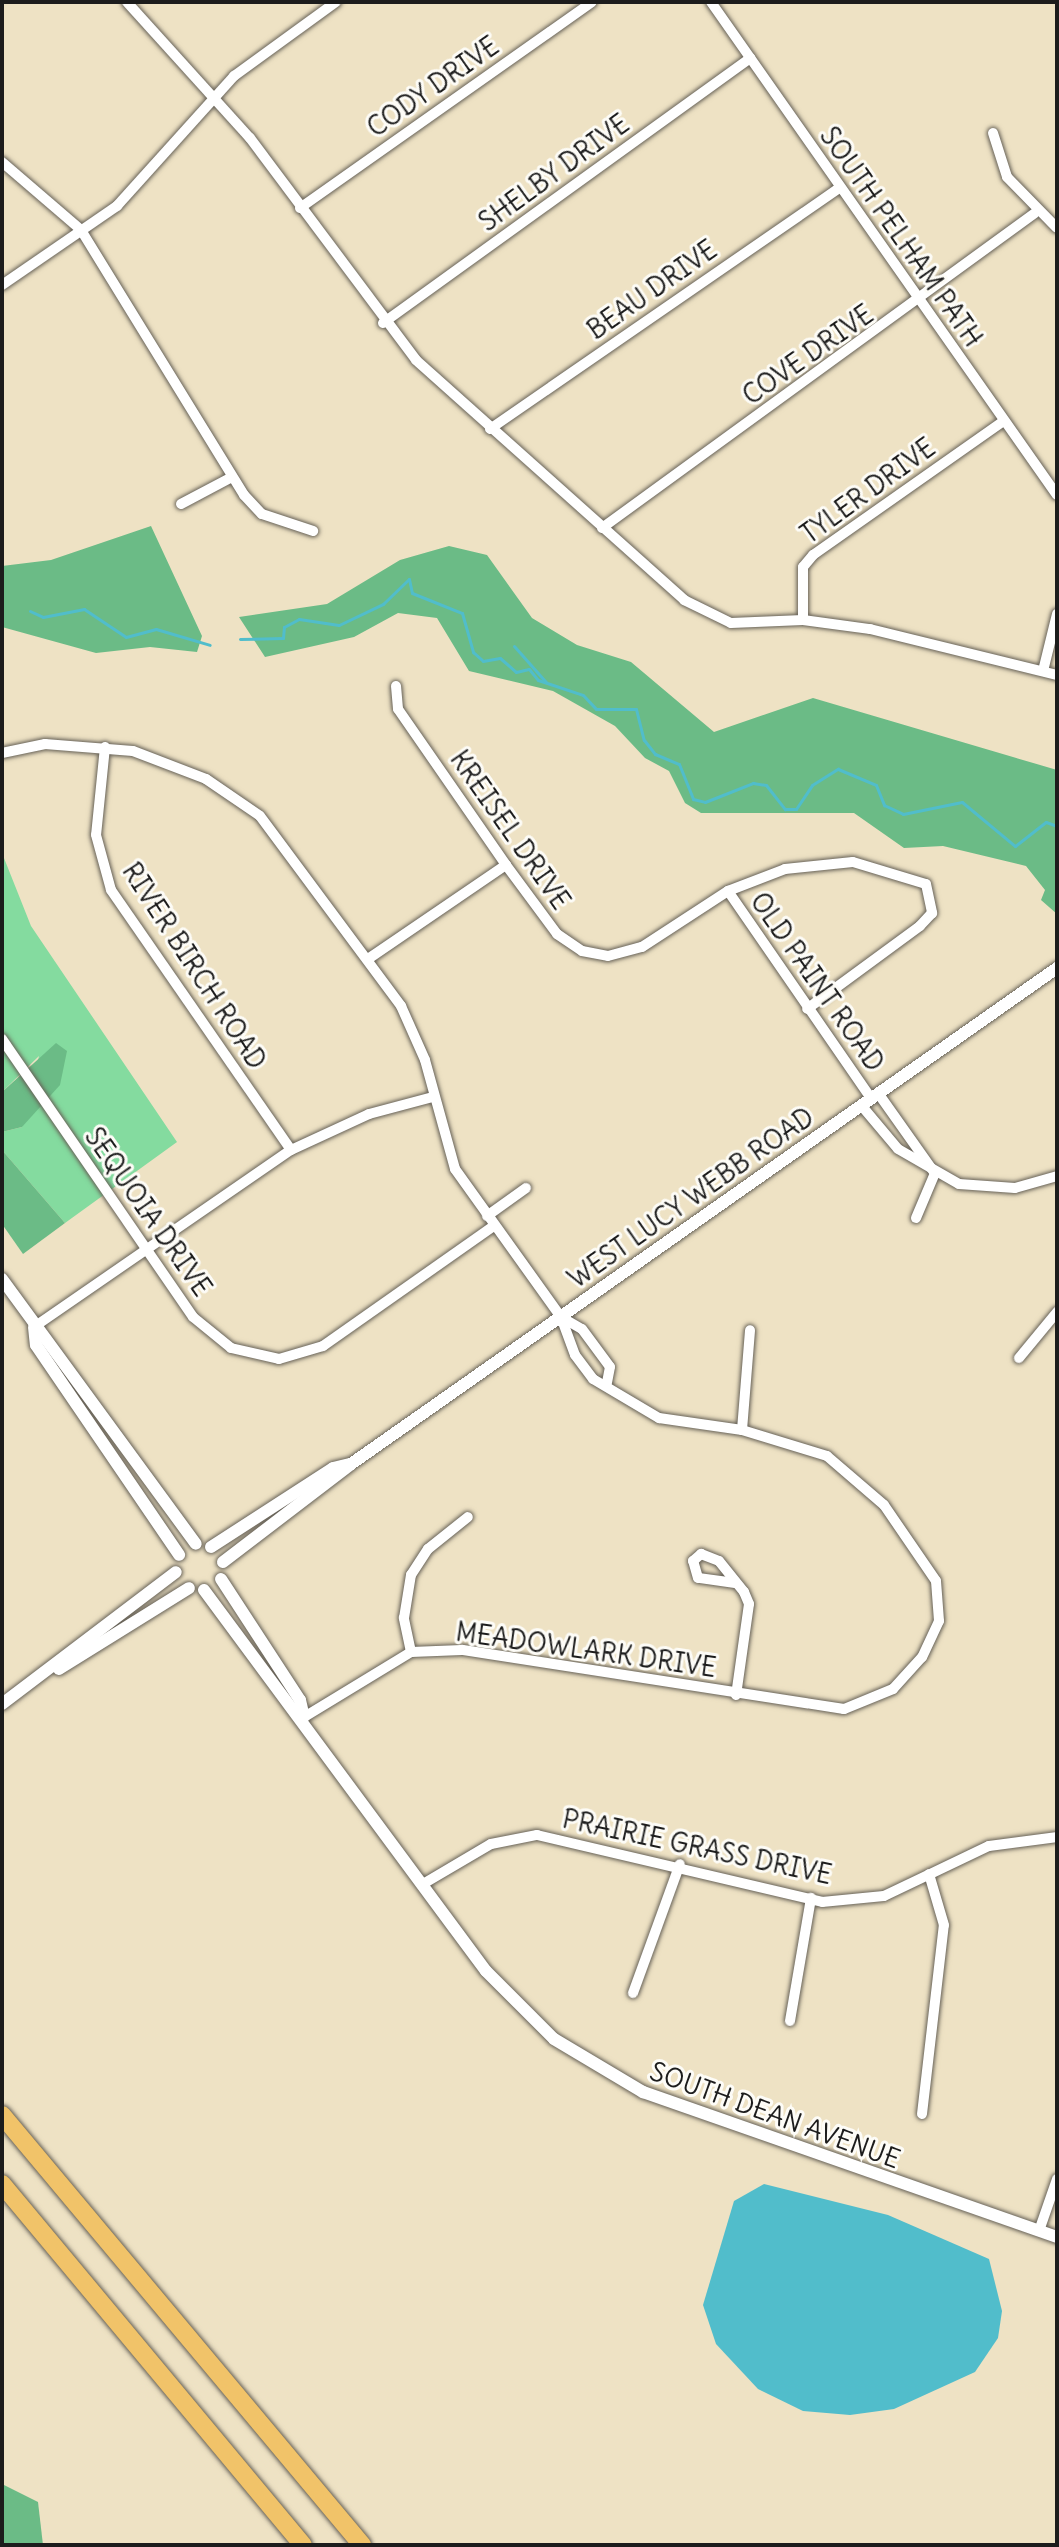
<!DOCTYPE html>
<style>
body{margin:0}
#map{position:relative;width:1059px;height:2547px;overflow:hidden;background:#eee2c4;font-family:Delius,sans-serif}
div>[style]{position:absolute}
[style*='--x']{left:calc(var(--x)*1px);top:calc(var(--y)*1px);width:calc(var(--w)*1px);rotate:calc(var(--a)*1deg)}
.green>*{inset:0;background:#84db9f}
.forest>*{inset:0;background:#6bbb86}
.water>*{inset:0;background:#51bdcb}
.stream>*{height:3px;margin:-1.5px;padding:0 1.5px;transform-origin:1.5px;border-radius:1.5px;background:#51bdcb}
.roads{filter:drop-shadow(0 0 2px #666157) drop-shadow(0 0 2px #666157)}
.minor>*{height:10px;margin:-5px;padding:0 5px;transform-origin:5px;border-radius:5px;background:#fff}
.tertiary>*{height:12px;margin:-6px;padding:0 6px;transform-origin:6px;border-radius:6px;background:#fff}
.motorway>*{height:18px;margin:-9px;padding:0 9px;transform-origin:9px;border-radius:9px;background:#f1c369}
span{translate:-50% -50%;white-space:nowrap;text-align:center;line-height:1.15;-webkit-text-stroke:6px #fdfcf7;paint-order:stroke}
.street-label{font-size:26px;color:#1c1c1c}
.frame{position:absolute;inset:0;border:4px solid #1c1c1c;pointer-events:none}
</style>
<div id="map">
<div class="green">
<div style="clip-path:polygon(2px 853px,31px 926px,177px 1142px,65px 1223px,2px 1150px,2px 1132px,22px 1127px,39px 1056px,2px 1092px)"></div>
</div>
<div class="forest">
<div style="clip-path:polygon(151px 526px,202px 636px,197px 652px,150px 647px,96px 653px,2px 627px,2px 566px,51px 560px)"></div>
<div style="clip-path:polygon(449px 546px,487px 555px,532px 618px,577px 645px,631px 662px,714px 732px,813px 698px,1057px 770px,1057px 914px,1041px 900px,1045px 890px,1026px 866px,943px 846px,904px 848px,854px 813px,701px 813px,685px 803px,669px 771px,645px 758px,615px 726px,553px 691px,469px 671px,437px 618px,398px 613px,354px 637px,265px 657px,239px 617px,327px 604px,400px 560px)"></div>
<div style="clip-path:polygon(56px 1043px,67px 1051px,60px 1085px,22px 1127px,2px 1132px,2px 1092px)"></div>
<div style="clip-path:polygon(2px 1150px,65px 1223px,23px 1254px,2px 1224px)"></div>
<div style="clip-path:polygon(2px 2484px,38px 2502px,43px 2545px,2px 2545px)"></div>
</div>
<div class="water">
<div style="clip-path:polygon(764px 2184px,888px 2215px,989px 2259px,1002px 2311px,998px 2338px,975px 2372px,894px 2409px,850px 2415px,803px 2411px,758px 2389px,716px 2344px,703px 2305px,734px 2201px)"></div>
</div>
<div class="stream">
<div style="--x:30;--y:611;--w:14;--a:25"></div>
<div style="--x:43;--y:617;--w:42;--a:-11"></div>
<div style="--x:84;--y:609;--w:50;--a:33.7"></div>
<div style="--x:126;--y:637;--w:31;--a:-15"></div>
<div style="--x:156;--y:629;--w:56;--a:16.5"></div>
<div style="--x:240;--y:639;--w:43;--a:-1.3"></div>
<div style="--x:283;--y:638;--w:11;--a:-85"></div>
<div style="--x:284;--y:627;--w:17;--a:-28"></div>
<div style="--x:299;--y:619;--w:40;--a:8.5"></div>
<div style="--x:339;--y:625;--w:49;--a:-25.5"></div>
<div style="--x:383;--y:604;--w:36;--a:-44"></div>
<div style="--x:409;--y:579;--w:14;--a:78"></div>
<div style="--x:412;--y:593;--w:54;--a:21.8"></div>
<div style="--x:462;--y:613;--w:41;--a:74.2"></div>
<div style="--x:473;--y:652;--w:13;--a:42"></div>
<div style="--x:483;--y:661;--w:17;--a:-10"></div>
<div style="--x:500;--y:658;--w:21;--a:41"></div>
<div style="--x:516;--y:672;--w:13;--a:-13"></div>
<div style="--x:529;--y:669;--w:14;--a:51"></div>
<div style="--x:538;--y:680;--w:47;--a:18.4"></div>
<div style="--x:583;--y:695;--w:19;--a:47"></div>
<div style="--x:596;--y:709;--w:40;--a:0"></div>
<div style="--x:636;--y:709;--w:32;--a:76"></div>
<div style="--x:644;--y:740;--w:18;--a:52"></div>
<div style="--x:655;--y:754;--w:26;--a:23"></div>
<div style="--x:679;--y:764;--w:38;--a:68"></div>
<div style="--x:693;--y:799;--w:12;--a:14"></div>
<div style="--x:705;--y:802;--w:52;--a:-21.6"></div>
<div style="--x:753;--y:783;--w:13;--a:9"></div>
<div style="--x:766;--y:785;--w:31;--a:52"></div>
<div style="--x:785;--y:809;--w:11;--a:0"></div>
<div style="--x:796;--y:809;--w:29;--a:-56"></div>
<div style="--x:812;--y:785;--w:31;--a:-32"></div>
<div style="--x:838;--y:769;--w:41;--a:22.8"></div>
<div style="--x:876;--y:785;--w:22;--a:68"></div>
<div style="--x:884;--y:805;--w:21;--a:25"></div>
<div style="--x:903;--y:814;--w:60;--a:-11.5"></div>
<div style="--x:962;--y:802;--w:69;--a:39.7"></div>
<div style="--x:1015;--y:846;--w:39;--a:-38"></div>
<div style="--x:1046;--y:822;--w:12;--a:20"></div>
<div style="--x:514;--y:646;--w:48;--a:48.4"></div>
</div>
<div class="roads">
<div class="minor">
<div style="--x:127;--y:2;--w:183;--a:47.9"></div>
<div style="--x:250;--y:138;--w:277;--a:53.2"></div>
<div style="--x:416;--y:360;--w:360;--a:41.8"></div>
<div style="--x:684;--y:600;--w:52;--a:26.1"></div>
<div style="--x:731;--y:623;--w:72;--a:-2.4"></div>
<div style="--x:803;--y:620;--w:68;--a:7.7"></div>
<div style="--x:870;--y:629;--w:193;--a:13.8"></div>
<div style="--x:711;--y:2;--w:602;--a:54.94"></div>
<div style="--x:993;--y:133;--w:46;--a:72.3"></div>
<div style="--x:1007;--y:177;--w:71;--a:45.6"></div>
<div style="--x:2;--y:162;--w:104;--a:40.7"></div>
<div style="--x:81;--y:230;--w:311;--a:58.4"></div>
<div style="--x:244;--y:495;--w:26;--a:47"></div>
<div style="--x:262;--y:514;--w:54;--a:18.4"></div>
<div style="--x:300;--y:208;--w:357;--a:-35.2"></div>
<div style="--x:2;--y:285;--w:140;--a:-34.5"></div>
<div style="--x:117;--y:206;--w:175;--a:-48"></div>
<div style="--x:234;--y:76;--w:126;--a:-36"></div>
<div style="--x:383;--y:323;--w:453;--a:-35.8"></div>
<div style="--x:490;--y:429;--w:424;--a:-34.6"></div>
<div style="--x:181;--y:504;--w:58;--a:-27.9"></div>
<div style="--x:602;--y:528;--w:535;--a:-36.04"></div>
<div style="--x:803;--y:620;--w:53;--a:-90"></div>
<div style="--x:803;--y:567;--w:16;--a:-50"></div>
<div style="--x:813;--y:555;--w:233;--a:-35.1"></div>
<div style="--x:1043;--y:671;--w:59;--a:-76.2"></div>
<div style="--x:396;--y:686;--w:23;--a:85"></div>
<div style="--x:398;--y:709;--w:190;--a:55.3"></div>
<div style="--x:506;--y:865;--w:86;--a:53.5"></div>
<div style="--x:557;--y:934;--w:30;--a:34"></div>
<div style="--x:582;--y:951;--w:26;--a:11"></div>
<div style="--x:608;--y:956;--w:35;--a:-15"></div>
<div style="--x:642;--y:947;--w:103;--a:-33.1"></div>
<div style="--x:728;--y:891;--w:61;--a:-21.1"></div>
<div style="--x:785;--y:869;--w:68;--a:-5.9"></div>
<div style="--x:853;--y:862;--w:76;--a:16.8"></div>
<div style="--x:926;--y:884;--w:30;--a:78"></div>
<div style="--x:932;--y:913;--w:18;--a:133"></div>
<div style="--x:920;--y:926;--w:140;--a:143.7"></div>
<div style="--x:105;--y:747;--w:88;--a:95.8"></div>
<div style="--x:96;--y:835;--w:57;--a:74.7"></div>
<div style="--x:111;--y:890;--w:316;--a:55.3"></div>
<div style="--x:2;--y:753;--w:44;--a:-11.8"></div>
<div style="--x:45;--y:744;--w:88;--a:4.5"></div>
<div style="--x:133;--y:751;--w:78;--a:21"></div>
<div style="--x:206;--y:779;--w:65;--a:34.4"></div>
<div style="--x:260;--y:816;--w:237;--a:53.4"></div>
<div style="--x:401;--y:1006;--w:59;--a:66"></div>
<div style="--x:425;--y:1060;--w:113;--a:74.6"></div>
<div style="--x:455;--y:1169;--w:182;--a:54.4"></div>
<div style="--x:561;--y:1317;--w:40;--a:69.8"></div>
<div style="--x:575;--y:1355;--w:30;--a:53"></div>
<div style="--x:593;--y:1379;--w:77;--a:30.6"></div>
<div style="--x:659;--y:1418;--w:84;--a:8.2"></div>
<div style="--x:742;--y:1430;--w:89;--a:17"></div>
<div style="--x:827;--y:1456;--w:75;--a:40.7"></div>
<div style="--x:884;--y:1505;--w:92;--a:55.6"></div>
<div style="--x:936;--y:1581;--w:40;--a:85.7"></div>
<div style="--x:939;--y:1621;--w:40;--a:115"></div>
<div style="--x:922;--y:1657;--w:43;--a:132.2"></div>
<div style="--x:893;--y:1689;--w:53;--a:157.8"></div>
<div style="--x:844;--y:1709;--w:387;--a:-171.2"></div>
<div style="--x:462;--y:1650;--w:51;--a:177.8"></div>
<div style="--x:411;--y:1652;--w:125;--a:148.7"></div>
<div style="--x:728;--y:891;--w:252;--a:55.4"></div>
<div style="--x:368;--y:959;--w:167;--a:-34.3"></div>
<div style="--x:2;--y:1039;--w:337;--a:55.5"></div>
<div style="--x:193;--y:1317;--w:49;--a:39.2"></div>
<div style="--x:231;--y:1348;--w:49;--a:12.9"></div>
<div style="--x:279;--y:1359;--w:46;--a:-16.5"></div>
<div style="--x:323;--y:1346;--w:209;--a:-35.1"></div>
<div style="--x:878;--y:1093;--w:97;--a:54.7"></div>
<div style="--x:861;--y:1105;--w:57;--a:49.9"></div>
<div style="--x:898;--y:1149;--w:70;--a:29.8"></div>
<div style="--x:959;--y:1184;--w:56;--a:4.1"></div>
<div style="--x:1015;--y:1188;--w:44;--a:-15.9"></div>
<div style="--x:487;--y:1216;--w:48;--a:-35.7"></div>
<div style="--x:916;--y:1218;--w:49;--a:-67.1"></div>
<div style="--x:561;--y:1317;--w:24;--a:30"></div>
<div style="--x:582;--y:1329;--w:47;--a:53.6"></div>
<div style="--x:610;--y:1367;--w:16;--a:101"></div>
<div style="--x:34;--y:1327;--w:312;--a:-34.6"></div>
<div style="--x:291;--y:1150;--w:86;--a:-24.8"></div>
<div style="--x:369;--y:1114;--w:66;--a:-14.9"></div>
<div style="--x:1019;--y:1358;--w:60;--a:-50.4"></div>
<div style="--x:742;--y:1430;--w:100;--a:-85.4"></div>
<div style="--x:735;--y:1583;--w:37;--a:-172"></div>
<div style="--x:698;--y:1578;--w:18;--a:-106"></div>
<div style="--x:693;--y:1561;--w:11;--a:-41"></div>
<div style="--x:701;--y:1554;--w:19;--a:21"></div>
<div style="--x:719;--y:1561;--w:40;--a:51"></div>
<div style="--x:744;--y:1592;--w:13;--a:67"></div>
<div style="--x:749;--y:1604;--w:92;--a:98.1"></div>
<div style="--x:411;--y:1652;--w:35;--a:-102"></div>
<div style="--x:404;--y:1618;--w:44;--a:-80.8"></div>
<div style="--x:411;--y:1575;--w:31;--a:-57"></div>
<div style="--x:428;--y:1549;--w:51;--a:-38.7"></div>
<div style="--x:423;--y:1884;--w:79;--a:-30.5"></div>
<div style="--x:491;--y:1844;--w:47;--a:-11.1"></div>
<div style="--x:537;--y:1835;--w:293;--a:13.2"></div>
<div style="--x:822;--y:1902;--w:62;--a:-5.5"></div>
<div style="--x:884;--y:1896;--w:116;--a:-25.5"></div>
<div style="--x:989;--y:1846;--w:69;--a:-7.5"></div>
<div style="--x:633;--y:1993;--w:137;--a:-70"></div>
<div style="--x:790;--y:2021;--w:125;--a:-80.3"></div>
<div style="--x:922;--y:2114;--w:190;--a:-83.4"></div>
<div style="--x:944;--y:1925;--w:53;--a:-106.4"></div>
<div style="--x:1039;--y:2231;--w:55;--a:-70.9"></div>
</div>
<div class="tertiary">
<div style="--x:2;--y:1279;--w:328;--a:53.8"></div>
<div style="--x:34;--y:1327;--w:18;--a:84"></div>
<div style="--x:36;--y:1345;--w:254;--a:55.7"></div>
<div style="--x:211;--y:1547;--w:145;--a:-32.9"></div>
<div style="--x:333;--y:1468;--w:18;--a:-13"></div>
<div style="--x:223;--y:1562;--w:161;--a:-37.4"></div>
<div style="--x:351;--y:1464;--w:863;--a:-35.09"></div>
<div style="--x:221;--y:1579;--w:145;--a:56.9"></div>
<div style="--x:300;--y:1700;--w:17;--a:77"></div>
<div style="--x:204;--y:1590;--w:474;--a:53.5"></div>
<div style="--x:486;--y:1971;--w:96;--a:45"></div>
<div style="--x:554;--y:2039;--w:104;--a:30.8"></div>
<div style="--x:643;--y:2092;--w:439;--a:19.3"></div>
<div style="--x:59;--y:1669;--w:153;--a:-31.9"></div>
<div style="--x:2;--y:1704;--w:218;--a:-37.2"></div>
</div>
<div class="motorway">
<div style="--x:2;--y:2115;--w:561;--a:50.06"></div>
<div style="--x:2;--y:2184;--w:470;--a:50.2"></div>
</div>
</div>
<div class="street-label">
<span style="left:433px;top:87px;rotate:-35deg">CODY DRIVE</span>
<span style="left:554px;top:173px;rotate:-36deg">SHELBY DRIVE</span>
<span style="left:901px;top:237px;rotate:55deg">SOUTH PELHAM PATH</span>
<span style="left:652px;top:290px;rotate:-35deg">BEAU DRIVE</span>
<span style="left:808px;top:355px;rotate:-35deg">COVE DRIVE</span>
<span style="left:868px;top:491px;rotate:-36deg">TYLER DRIVE</span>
<span style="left:510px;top:830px;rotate:55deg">KREISEL DRIVE</span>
<span style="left:194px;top:966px;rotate:57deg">RIVER BIRCH ROAD</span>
<span style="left:817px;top:982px;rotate:55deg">OLD PAINT ROAD</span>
<span style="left:691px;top:1198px;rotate:-35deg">WEST LUCY WEBB ROAD</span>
<span style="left:148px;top:1212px;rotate:55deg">SEQUOIA DRIVE</span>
<span style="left:586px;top:1650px;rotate:8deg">MEADOWLARK DRIVE</span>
<span style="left:697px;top:1847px;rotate:12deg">PRAIRIE GRASS DRIVE</span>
<span style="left:775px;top:2115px;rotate:20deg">SOUTH DEAN AVENUE</span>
</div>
<div class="frame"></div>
</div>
